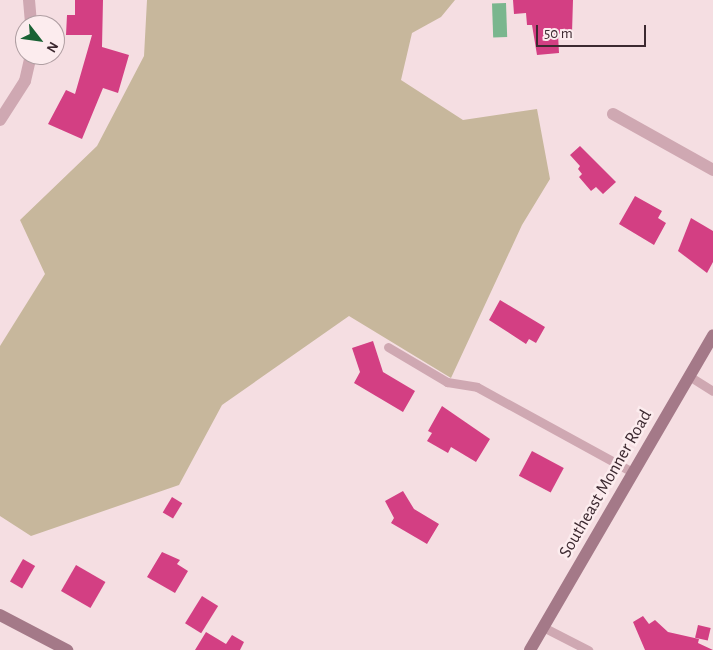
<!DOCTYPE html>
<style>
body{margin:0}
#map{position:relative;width:713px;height:650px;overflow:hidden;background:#f5dee2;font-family:"Alegreya Sans",sans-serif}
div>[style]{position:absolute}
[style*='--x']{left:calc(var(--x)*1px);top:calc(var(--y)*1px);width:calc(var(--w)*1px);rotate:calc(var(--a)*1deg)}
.green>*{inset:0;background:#c7b79c}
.water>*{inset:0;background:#7ab68e;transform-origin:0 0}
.building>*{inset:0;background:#d33f83;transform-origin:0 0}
.lane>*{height:9px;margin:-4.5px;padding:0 4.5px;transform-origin:4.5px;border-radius:4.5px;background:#cfa8b2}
.street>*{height:12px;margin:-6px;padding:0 6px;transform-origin:6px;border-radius:6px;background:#cfa8b2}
.secondary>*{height:12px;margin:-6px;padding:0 6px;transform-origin:6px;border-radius:6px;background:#a47988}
span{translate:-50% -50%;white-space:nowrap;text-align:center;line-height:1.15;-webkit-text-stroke:5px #fcecee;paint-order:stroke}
.street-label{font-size:18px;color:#3c2930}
.north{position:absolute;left:15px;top:15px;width:50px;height:50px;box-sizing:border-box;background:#fcecee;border:1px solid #af9ea2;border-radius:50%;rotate:120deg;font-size:14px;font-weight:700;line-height:20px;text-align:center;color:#3c2930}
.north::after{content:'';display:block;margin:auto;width:18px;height:22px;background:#196234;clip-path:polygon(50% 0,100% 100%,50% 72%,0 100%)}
.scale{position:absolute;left:536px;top:25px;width:110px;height:22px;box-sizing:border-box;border:2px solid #3c2930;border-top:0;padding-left:6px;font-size:15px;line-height:18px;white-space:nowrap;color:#3c2930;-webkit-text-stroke:4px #fcecee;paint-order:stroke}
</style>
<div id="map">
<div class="green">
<div style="clip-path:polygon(147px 0,455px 0,441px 17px,412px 33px,401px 80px,463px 120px,537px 109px,550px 179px,522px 225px,451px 378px,349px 316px,222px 405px,179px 485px,31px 536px,0 516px,0 346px,45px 274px,20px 220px,97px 146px,144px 56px)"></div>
</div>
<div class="water">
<div style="left:506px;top:3px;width:34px;height:14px;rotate:88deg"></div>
</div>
<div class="building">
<div style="clip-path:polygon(75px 0,103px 0,102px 47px,129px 55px,118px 93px,103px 88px,82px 139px,48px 124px,66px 90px,75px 94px,92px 35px,66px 35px,67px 15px,75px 15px)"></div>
<div style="clip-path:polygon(513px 0,573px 0,572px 33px,558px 34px,559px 53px,537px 55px,532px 25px,527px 25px,526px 13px,514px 14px)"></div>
<div style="clip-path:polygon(580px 146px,616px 182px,603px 194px,596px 187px,591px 191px,579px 177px,582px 174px,578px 169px,580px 166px,570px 155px)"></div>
<div style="clip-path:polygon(635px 196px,662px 211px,658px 218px,666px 223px,654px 245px,619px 224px)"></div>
<div style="clip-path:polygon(691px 218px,713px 231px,713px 262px,707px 273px,678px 251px)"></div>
<div style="clip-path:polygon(500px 300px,545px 327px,536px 343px,529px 339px,526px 344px,489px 320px)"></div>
<div style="clip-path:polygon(373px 341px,383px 372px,415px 391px,403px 412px,354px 383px,360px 372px,352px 348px)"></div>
<div style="clip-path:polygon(442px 406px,490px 439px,476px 462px,451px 447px,448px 453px,427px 441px,432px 433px,428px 431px)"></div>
<div style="left:532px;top:451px;width:36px;height:28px;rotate:28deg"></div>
<div style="clip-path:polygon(403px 491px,414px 509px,439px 524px,427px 544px,391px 523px,394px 518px,385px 501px)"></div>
<div style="left:172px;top:497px;width:12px;height:18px;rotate:31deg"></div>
<div style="clip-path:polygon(162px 552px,180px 560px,177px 564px,188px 571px,175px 593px,147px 577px)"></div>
<div style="left:23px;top:559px;width:14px;height:26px;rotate:30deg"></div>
<div style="left:76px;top:565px;width:34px;height:30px;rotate:30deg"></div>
<div style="left:202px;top:596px;width:19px;height:32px;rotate:32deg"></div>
<div style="clip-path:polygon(643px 616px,649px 624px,655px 620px,668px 632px,699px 639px,698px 643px,713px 650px,645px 650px,633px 622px)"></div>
<div style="left:698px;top:625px;width:13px;height:13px;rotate:13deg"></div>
<div style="clip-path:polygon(206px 632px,226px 644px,232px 635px,244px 642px,240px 650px,195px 650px)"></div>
</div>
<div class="lane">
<div style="--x:388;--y:347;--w:69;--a:30.7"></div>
<div style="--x:447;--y:382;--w:30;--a:9"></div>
<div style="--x:477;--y:387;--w:177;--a:28.7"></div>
<div style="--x:689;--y:376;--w:28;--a:32"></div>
<div style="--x:543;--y:627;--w:51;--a:27.1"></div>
</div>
<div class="street">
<div style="--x:29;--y:0;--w:25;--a:85"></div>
<div style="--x:613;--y:114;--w:115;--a:29.2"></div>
<div style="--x:0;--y:120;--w:46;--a:-57.3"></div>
<div style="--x:25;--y:81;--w:27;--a:-77"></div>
</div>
<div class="secondary">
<div style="--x:0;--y:615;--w:76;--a:27.6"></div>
<div style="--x:530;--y:650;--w:364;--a:-59.8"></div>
</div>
<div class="street-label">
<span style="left:606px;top:484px;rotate:-60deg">Southeast Monner Road</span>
</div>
<div class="north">N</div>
<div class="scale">50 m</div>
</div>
